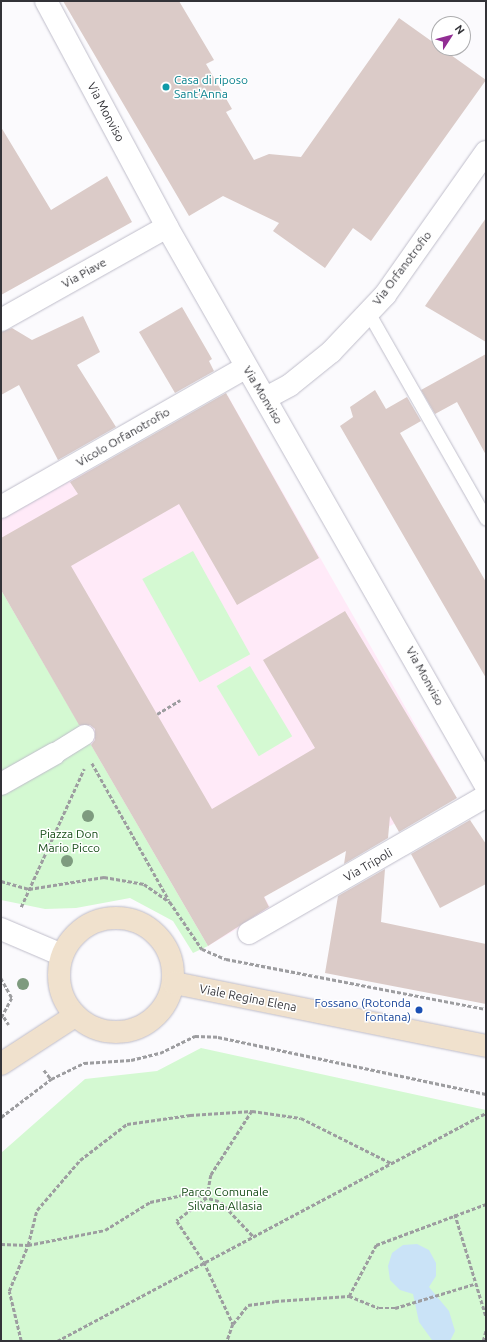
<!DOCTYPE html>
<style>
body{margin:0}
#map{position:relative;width:487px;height:1342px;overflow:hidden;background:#fbfafd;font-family:Ubuntu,sans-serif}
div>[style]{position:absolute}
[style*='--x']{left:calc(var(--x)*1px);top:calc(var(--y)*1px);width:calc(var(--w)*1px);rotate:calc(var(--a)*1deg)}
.education>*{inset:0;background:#ffeaf8}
.green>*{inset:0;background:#d4f9d2;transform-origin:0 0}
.water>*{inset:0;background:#cae3f7}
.building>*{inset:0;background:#dbcbc8}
.path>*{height:2.5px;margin-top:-1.25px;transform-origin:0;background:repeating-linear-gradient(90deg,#9d9da0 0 4px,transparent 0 6px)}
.roads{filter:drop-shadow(0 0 1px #bfbdca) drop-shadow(0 0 1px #bfbdca)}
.service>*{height:13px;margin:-6.5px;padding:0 6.5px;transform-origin:6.5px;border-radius:6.5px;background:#fff}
.pedestrian>*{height:20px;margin:-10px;padding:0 10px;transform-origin:10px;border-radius:10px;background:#fff}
.minor>*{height:22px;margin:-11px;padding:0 11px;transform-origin:11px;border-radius:11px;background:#fff}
.tertiary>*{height:22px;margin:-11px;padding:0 11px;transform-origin:11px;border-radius:11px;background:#fff}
.secondary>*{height:22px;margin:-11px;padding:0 11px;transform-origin:11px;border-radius:11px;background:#f0e1cd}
.secondary>.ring{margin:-11px;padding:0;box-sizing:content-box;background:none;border:22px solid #f0e1cd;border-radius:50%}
.trees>*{width:12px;height:12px;margin:-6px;border-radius:50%;background:#7e9b7f}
.dots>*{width:11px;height:11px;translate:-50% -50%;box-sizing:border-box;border:2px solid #fff;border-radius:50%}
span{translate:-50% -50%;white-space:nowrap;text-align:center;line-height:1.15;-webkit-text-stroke:3px #fff;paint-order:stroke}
.culture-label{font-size:12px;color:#0d838f}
.left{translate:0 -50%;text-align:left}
.street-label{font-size:12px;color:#333338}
.park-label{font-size:12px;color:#174d18}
.transit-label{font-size:12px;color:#164399}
.right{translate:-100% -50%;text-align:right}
.frame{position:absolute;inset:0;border:2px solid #333338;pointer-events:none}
.north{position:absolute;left:431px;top:16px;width:40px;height:40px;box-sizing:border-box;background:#fff;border:1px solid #adadaf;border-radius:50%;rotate:54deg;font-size:11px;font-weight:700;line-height:16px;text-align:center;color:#333338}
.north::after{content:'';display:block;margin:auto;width:14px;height:18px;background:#922e94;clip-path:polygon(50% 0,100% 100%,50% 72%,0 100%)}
</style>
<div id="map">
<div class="education">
<div style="clip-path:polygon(228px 396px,453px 791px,264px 896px,271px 909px,208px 946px,1px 590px,1px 518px)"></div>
</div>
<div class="green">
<div style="left:193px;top:551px;width:118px;height:58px;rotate:61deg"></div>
<div style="clip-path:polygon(1px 590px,208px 946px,193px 953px,173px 921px,130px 898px,76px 908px,45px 909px,1px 900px)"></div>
<div style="left:250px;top:666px;width:82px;height:39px;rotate:59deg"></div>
<div style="clip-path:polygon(201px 1048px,486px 1110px,486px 1341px,1px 1341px,1px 1153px,85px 1079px,157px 1071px)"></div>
</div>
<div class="water">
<div style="clip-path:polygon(417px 1244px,429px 1250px,436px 1263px,436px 1276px,429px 1287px,449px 1311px,455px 1331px,450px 1341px,432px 1340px,419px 1322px,413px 1294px,400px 1290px,390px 1280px,388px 1266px,392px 1253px,403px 1245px)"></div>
</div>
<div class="building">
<div style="clip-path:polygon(63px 1px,179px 1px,214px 60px,206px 64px,232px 109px,226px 112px,254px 160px,269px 154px,301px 157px,399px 18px,486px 80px,371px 241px,353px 228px,325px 268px,273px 231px,279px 223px,223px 196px,189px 216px)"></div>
<div style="clip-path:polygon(1px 127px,51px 210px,107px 176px,132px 222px,1px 295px)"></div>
<div style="clip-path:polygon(486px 218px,486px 342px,425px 306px)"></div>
<div style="clip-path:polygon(182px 307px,212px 359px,209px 361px,214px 371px,175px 393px,139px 332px)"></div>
<div style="clip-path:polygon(83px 316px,100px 352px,77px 365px,116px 427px,58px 460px,19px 385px,1px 395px,1px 332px,12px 328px,32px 340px)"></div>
<div style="clip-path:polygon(486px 354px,486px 455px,457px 402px,435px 414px,421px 390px)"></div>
<div style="clip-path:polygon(375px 390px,386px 409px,407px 397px,421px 421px,400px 433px,486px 582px,486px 678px,340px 426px,353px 417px,350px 407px)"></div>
<div style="clip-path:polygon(226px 393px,319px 558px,237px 605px,179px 504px,71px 566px,212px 809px,315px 748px,263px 660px,345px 611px,457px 798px,399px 832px,390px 816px,388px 838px,344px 864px,346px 851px,264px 897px,269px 907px,208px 946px,91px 745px,95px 740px,95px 729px,90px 725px,79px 725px,1px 590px,1px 538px,78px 494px,70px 482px)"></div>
<div style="clip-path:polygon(470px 820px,486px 844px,486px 884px,440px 908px,411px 854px)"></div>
<div style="clip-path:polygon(385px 869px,381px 922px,486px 944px,486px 1004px,325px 973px,338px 896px)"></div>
</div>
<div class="path">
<div style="--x:157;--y:714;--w:27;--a:-31"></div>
<div style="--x:92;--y:763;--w:157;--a:60.7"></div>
<div style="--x:1;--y:881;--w:29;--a:16"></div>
<div style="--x:29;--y:889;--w:76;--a:-9.1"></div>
<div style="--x:104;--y:877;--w:41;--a:9.9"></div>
<div style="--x:144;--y:884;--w:32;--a:35"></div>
<div style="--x:170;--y:902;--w:57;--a:55.8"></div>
<div style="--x:202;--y:949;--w:26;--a:23"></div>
<div style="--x:226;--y:959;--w:265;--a:10.9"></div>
<div style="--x:21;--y:907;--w:152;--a:-65.5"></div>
<div style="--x:1;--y:978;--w:23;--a:61"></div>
<div style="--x:12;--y:998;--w:24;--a:118"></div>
<div style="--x:4;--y:1017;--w:9;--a:58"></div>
<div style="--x:44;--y:1070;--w:11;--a:52"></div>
<div style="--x:252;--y:1111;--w:49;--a:8.1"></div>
<div style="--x:301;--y:1118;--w:101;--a:26.6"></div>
<div style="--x:1;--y:1117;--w:63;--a:-37.2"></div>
<div style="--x:51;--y:1079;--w:37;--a:-26"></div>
<div style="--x:84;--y:1063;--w:47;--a:-3.7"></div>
<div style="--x:131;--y:1060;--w:30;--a:-14"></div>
<div style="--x:160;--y:1053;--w:39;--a:-26"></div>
<div style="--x:195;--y:1036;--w:23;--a:2"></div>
<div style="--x:218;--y:1037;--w:274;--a:12"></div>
<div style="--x:455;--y:1214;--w:107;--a:73.1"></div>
<div style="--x:1;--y:1244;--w:27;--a:2"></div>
<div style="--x:28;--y:1245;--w:78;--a:-11"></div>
<div style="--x:105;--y:1230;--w:53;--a:-31.9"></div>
<div style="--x:150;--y:1202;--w:43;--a:-12.1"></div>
<div style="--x:192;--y:1193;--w:30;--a:17"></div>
<div style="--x:221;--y:1202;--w:47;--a:46.7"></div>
<div style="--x:349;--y:1296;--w:58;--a:-62.1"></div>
<div style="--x:376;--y:1245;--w:117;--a:-20.4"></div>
<div style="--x:233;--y:1324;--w:24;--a:-52"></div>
<div style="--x:248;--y:1305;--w:27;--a:-8"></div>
<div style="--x:275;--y:1301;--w:74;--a:-3.9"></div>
<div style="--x:349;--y:1296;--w:32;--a:22"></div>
<div style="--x:379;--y:1308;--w:16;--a:0"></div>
<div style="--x:395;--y:1308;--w:83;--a:-16.9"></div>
<div style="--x:21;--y:1341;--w:51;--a:-103.5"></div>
<div style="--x:9;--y:1291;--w:50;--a:-67.6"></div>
<div style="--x:28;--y:1245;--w:36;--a:-76"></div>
<div style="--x:37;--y:1210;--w:66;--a:-49.3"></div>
<div style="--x:80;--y:1160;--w:59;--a:-37.5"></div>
<div style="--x:127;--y:1124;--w:64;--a:-8.1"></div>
<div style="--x:190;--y:1115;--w:62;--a:-3.7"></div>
<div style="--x:252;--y:1111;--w:76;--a:122.6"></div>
<div style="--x:211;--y:1175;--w:23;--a:100"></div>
<div style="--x:207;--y:1198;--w:38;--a:143"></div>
<div style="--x:177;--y:1221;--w:49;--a:56.6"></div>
<div style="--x:204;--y:1262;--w:68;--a:64.9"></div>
<div style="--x:233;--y:1324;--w:18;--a:109"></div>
<div style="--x:57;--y:1341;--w:486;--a:-28"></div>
<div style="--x:483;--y:1341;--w:11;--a:-75"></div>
</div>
<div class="roads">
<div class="service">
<div style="--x:368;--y:312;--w:238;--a:60.3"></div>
</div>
<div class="pedestrian">
<div style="--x:54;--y:754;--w:36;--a:-32"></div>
</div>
<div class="minor">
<div style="--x:46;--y:1;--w:256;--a:61.8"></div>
<div style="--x:167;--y:227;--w:644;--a:60.29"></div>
<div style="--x:1;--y:320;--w:190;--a:-29.3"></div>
<div style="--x:266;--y:398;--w:27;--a:-28"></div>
<div style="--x:290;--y:385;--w:53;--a:-38.8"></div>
<div style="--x:331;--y:352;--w:79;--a:-46.5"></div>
<div style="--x:385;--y:295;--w:175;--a:-54.8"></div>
<div style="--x:1;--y:507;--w:282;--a:-29.7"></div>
<div style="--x:1;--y:784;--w:61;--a:-29.5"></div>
<div style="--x:249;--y:933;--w:274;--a:-30"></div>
</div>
<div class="tertiary">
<div style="--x:1;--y:929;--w:66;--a:23.1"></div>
</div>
<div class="secondary">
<div class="ring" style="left:59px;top:918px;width:92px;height:92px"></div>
<div style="--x:174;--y:983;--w:318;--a:11.4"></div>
<div style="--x:1;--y:1064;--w:88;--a:-33"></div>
</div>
</div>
<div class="trees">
<div style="left:88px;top:816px"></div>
<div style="left:67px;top:861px"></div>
<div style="left:23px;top:984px"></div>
</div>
<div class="dots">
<div style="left:166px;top:87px;background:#0f9aa8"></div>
<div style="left:419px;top:1010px;background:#1a4fb4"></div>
</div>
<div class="culture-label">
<span class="left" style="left:174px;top:87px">Casa di riposo<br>Sant'Anna</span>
</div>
<div class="street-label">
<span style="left:106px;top:112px;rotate:62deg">Via Monviso</span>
<span style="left:402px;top:268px;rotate:-53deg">Via Orfanotrofio</span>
<span style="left:84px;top:273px;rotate:-29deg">Via Piave</span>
<span style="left:263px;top:395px;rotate:59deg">Via Monviso</span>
<span style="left:123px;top:437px;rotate:-30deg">Vicolo Orfanotrofio</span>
<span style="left:425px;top:676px;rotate:61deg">Via Monviso</span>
<span style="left:368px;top:865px;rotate:-30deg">Via Tripoli</span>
<span style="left:248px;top:998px;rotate:11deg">Viale Regina Elena</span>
</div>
<div class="park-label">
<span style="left:69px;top:841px">Piazza Don<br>Mario Picco</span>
<span style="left:225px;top:1199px">Parco Comunale<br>Silvana Allasia</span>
</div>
<div class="transit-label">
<span class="right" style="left:411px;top:1010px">Fossano (Rotonda<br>fontana)</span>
</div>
<div class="frame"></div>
<div class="north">N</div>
</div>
